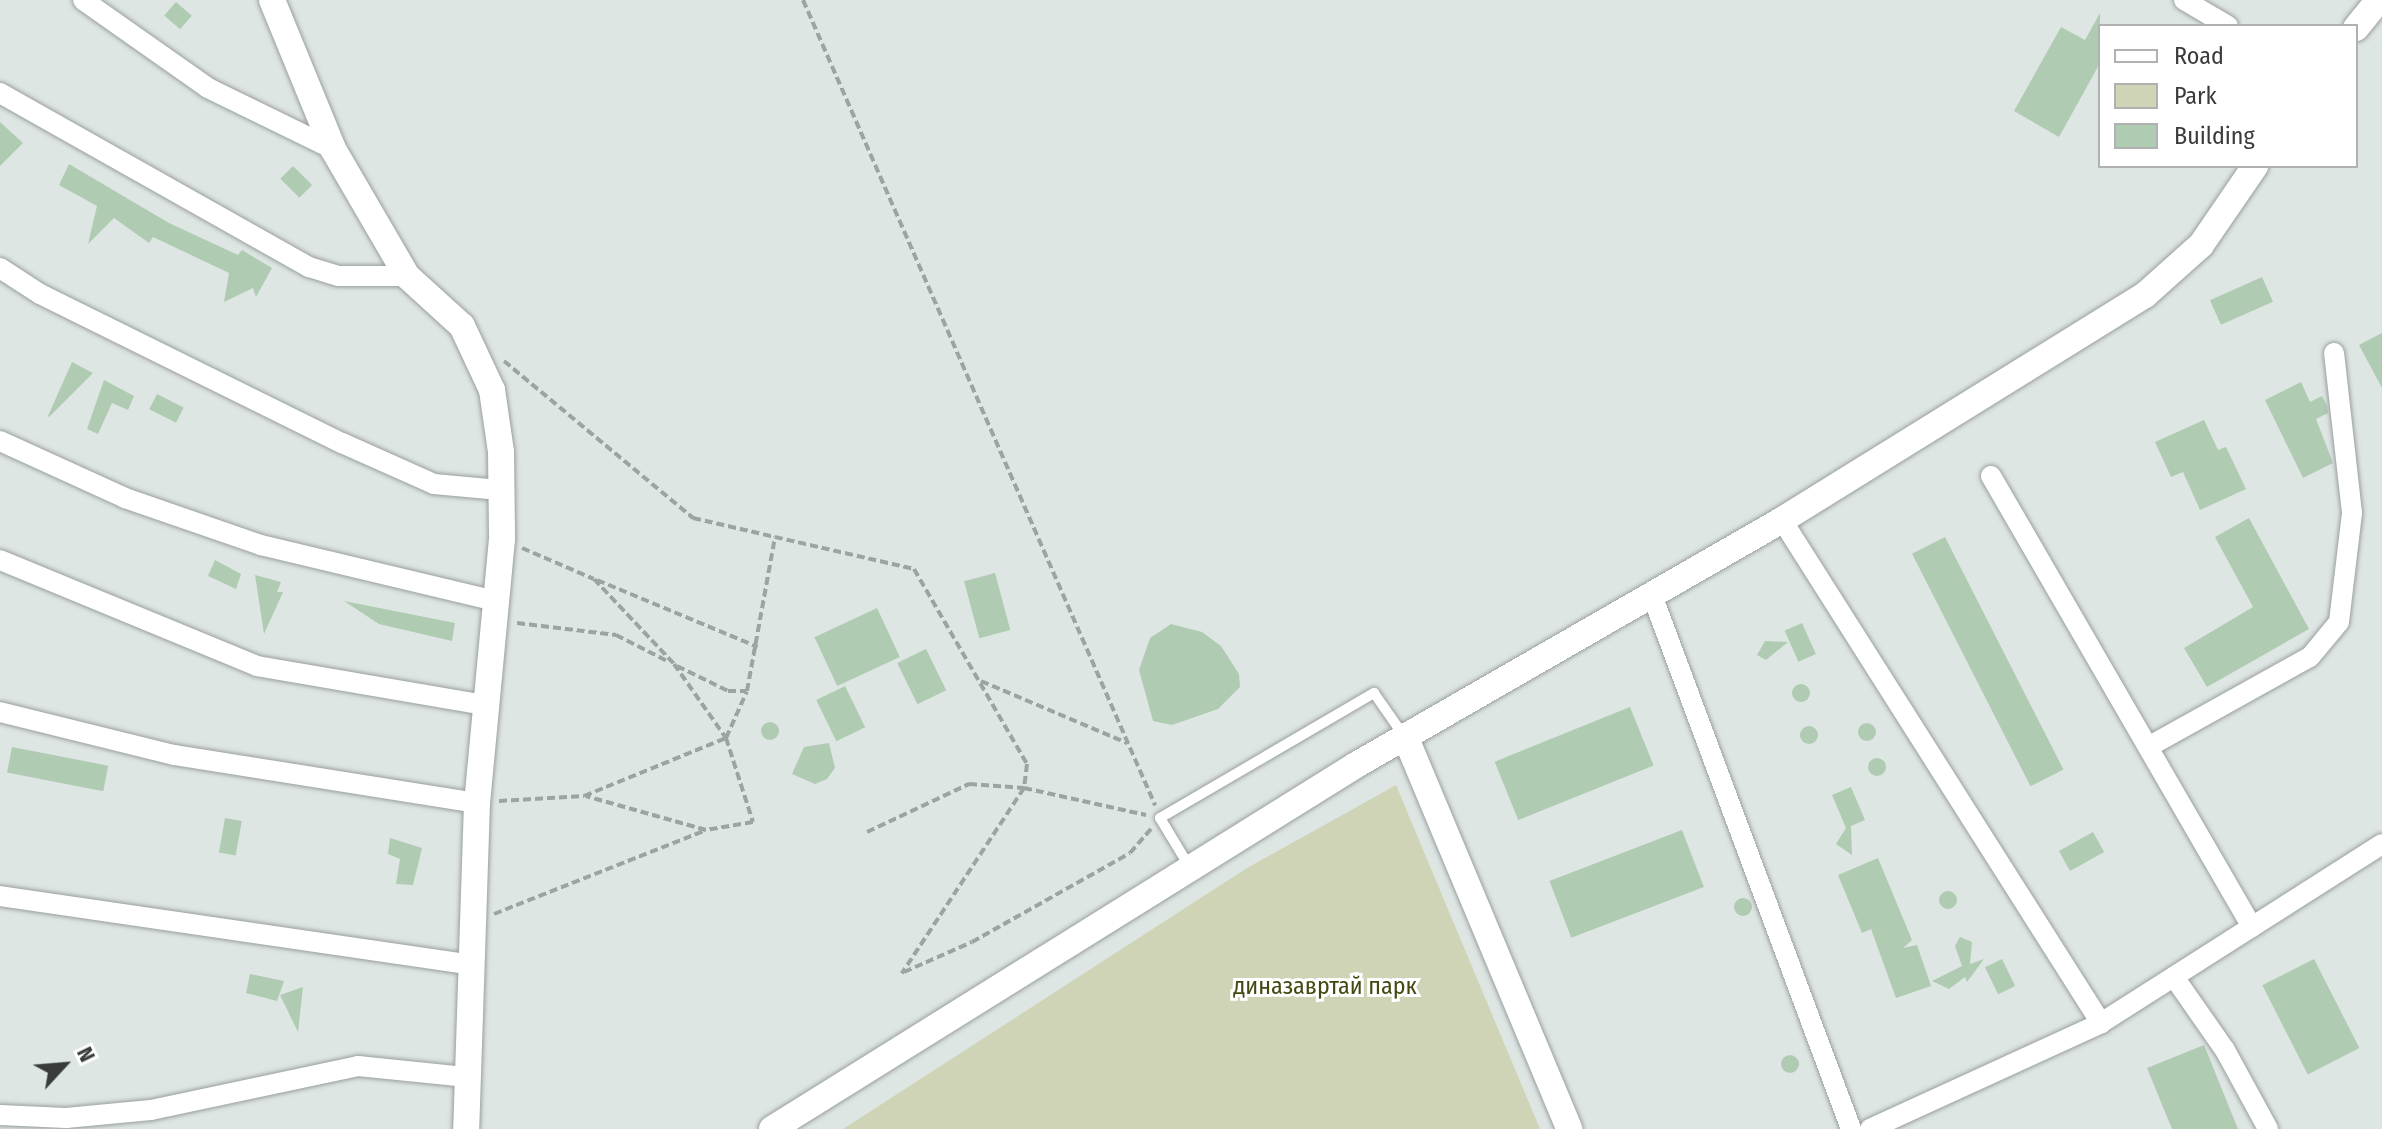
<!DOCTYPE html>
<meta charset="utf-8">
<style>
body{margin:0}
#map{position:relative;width:2382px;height:1129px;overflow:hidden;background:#dee6e4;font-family:"Fira Sans Condensed",sans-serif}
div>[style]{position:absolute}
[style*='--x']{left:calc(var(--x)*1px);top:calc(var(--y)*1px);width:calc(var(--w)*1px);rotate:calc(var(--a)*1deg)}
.green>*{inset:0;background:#d0d4b7}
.building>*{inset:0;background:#afcbb2;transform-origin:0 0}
.round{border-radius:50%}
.path>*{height:4px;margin-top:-2px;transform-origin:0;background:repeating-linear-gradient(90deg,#9da3a2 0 8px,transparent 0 12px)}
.roads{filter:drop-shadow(0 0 2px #999f9e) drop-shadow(0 0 2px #999f9e)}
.service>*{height:10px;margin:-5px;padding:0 5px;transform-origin:5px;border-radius:5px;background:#fff}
.minor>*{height:20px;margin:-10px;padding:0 10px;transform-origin:10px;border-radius:10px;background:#fff}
.tertiary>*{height:26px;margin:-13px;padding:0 13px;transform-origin:13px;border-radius:13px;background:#fff}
span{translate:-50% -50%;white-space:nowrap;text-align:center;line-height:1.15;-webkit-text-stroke:6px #fff;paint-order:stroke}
.park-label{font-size:24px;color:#454911}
.legend{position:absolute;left:2098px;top:24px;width:260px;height:144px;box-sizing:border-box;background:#fff;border:2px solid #b0b1b1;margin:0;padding:10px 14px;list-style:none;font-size:24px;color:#3a3c3c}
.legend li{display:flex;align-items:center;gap:16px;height:40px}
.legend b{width:40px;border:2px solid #b0b1b1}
.north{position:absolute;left:24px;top:1025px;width:80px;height:80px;-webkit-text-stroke:6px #fff;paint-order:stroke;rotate:64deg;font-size:22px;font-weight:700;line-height:32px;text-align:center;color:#3a3c3c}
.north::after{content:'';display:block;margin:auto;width:28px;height:36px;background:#3a3c3c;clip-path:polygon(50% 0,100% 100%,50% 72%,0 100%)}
</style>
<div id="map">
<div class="green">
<div style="clip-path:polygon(1396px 785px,1540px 1129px,843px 1129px,1247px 868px)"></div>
</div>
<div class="building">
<div style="left:176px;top:2px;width:21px;height:18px;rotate:41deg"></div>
<div style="clip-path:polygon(2100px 13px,2100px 63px,2059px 137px,2014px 111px,2061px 27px,2085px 40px)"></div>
<div style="clip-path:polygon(0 122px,23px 143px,0 166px)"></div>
<div style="clip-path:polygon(69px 164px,169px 223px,238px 255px,242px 250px,272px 268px,256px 297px,253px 288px,224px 302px,229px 273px,153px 237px,149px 243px,114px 218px,88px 244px,97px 206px,59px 185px)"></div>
<div style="left:293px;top:166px;width:27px;height:18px;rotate:45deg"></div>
<div style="left:2262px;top:277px;width:27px;height:57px;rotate:66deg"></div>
<div style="clip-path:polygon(2382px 333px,2382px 388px,2359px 345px)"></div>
<div style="clip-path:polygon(72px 362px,93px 373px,49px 417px,48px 416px)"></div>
<div style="clip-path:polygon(104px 380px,134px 396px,128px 410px,112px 403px,98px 434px,87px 429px)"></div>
<div style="clip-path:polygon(2301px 382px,2310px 402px,2322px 396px,2327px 406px,2328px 413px,2316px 419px,2333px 463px,2303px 478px,2265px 400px)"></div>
<div style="left:157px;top:394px;width:30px;height:17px;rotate:27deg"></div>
<div style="clip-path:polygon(2204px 420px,2218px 450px,2226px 447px,2246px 489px,2200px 510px,2183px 472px,2171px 477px,2155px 442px)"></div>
<div style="clip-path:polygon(2249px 518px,2309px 629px,2207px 687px,2184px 648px,2253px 607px,2215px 537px)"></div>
<div style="left:1945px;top:537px;width:261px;height:37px;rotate:63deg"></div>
<div style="clip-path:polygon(215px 560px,241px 574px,236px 589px,208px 576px)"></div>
<div style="left:995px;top:573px;width:59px;height:32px;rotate:75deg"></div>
<div style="clip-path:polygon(255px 575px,281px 582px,277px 592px,283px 592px,264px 634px)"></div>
<div style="clip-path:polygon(344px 601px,455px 623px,452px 641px,379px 624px)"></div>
<div style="left:877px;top:608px;width:54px;height:69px;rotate:65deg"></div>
<div style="left:1802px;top:623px;width:34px;height:19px;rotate:66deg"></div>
<div style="clip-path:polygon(1171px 624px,1202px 632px,1221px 646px,1239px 674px,1240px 687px,1218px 709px,1172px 725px,1153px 721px,1139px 670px,1150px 638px)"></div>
<div style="clip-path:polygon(1765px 641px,1788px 642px,1766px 660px,1757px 655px)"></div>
<div style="left:926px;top:649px;width:46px;height:32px;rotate:64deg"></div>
<div class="round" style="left:1792px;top:684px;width:18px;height:18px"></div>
<div style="left:845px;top:686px;width:46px;height:32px;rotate:64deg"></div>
<div style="left:1630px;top:707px;width:63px;height:146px;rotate:68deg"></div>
<div class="round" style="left:761px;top:722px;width:18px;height:18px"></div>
<div class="round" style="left:1858px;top:723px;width:18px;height:18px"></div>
<div class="round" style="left:1800px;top:726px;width:18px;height:18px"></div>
<div style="clip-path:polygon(829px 743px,835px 768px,827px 779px,815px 784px,792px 774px,804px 747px)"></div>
<div style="left:12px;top:747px;width:98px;height:26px;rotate:11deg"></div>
<div class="round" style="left:1868px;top:758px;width:18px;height:18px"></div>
<div style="clip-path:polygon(1851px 787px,1865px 820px,1851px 826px,1852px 855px,1836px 844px,1846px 828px,1832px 795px)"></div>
<div style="left:225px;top:818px;width:17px;height:35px;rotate:10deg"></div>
<div style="left:1682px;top:830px;width:61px;height:142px;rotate:69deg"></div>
<div style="left:2093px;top:832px;width:23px;height:39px;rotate:61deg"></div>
<div style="clip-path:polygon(390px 838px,422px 848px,413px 885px,396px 884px,400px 859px,388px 854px)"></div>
<div style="clip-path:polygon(1878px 858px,1912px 940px,1903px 948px,1917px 945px,1931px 986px,1896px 998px,1871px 929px,1862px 933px,1838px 875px)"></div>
<div class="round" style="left:1939px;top:891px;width:18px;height:18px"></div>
<div class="round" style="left:1734px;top:898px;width:18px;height:18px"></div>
<div style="clip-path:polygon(1960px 937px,1972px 942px,1970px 964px,1984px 959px,1967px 982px,1965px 977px,1949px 989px,1932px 981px,1962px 966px,1955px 946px)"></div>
<div style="left:2002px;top:959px;width:30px;height:19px;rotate:64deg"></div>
<div style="left:2314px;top:959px;width:100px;height:58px;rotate:63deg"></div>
<div style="clip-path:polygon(250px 974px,284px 981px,277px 1001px,246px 993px)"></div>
<div style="clip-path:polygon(303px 987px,298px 1032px,280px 995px)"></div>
<div style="clip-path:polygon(2204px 1045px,2238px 1129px,2172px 1129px,2147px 1068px)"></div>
<div class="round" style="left:1781px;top:1055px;width:18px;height:18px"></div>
</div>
<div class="path">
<div style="--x:803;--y:0;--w:879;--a:66.38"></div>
<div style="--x:504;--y:361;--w:246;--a:39.7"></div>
<div style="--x:693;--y:518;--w:227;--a:13"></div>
<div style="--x:914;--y:569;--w:225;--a:59.9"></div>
<div style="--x:1027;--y:764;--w:24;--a:97"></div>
<div style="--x:1024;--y:788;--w:222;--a:123.4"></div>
<div style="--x:522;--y:548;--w:78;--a:23.3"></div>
<div style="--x:594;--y:579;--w:117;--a:46.7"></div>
<div style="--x:674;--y:664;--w:90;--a:54.9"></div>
<div style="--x:726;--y:738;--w:88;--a:72.2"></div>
<div style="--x:753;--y:822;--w:48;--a:170.3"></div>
<div style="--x:597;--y:580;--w:174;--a:22.6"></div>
<div style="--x:517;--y:623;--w:100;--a:6.9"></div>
<div style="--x:616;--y:635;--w:59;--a:27"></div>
<div style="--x:677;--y:666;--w:57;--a:26.1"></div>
<div style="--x:728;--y:691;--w:18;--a:0"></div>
<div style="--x:981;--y:681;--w:159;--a:23"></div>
<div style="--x:499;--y:801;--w:85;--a:-3.4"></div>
<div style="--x:584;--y:796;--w:153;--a:-22.2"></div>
<div style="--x:726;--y:738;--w:51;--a:-65.9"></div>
<div style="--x:747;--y:691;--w:157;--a:-79.7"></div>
<div style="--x:867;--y:832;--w:113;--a:-25.2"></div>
<div style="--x:969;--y:784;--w:55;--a:4.2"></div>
<div style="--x:1024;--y:788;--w:125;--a:12.5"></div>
<div style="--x:494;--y:914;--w:228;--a:-21.6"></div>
<div style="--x:706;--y:830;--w:125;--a:-164.2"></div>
<div style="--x:904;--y:972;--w:74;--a:-23.8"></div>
<div style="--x:972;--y:942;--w:181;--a:-29.4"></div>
<div style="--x:1130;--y:853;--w:32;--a:-49"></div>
</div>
<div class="roads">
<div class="service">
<div style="--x:1189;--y:866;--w:56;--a:-121.1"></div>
<div style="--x:1160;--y:818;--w:248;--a:-30.3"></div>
<div style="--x:1374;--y:693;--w:52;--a:55.1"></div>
</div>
<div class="minor">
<div style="--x:83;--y:0;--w:153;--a:35.1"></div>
<div style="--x:208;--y:88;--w:139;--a:26"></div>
<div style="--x:2184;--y:0;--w:51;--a:30.6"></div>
<div style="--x:0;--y:93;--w:355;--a:29.4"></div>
<div style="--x:309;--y:267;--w:31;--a:17"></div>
<div style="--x:339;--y:276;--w:68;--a:0"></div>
<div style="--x:0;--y:268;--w:48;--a:33"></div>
<div style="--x:40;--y:294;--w:337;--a:26.3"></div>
<div style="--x:342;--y:443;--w:101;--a:24"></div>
<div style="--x:434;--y:484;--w:66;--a:5.2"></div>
<div style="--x:0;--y:441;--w:137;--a:24.5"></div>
<div style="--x:125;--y:498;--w:144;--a:19.1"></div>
<div style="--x:261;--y:545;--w:242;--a:13.4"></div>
<div style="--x:1991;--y:476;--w:521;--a:59.94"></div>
<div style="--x:1782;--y:520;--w:596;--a:57.62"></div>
<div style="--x:0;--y:560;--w:278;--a:22.4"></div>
<div style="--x:257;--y:666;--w:232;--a:9.7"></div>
<div style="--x:1652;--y:595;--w:570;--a:69.56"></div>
<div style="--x:0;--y:712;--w:179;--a:13.9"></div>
<div style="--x:174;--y:755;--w:307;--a:9"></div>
<div style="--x:2148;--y:747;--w:185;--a:-29.1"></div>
<div style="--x:2310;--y:657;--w:45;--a:-50.4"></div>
<div style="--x:2339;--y:622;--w:110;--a:-83.2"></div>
<div style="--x:2352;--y:513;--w:161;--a:-96.4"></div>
<div style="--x:0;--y:896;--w:476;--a:8.3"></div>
<div style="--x:2174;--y:977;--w:89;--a:55.1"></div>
<div style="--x:2225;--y:1050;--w:90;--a:61.4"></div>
<div style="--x:0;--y:1115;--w:66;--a:2.6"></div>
<div style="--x:66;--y:1118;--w:85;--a:-5.4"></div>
<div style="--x:151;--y:1110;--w:212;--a:-12"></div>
<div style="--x:358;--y:1066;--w:110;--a:5.8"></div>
<div style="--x:1870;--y:1129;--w:254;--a:-24.6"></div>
<div style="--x:2101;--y:1023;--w:333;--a:-32.5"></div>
</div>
<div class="tertiary">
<div style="--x:272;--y:0;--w:161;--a:67.7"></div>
<div style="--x:333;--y:149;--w:147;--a:59.8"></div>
<div style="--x:407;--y:276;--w:74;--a:42.3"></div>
<div style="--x:462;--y:326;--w:71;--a:64.9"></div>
<div style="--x:492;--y:390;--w:63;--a:81.7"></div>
<div style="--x:501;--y:452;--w:87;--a:89.3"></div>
<div style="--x:502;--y:539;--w:265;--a:95.4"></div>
<div style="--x:477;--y:803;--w:326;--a:91.9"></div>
<div style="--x:2356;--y:28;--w:36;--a:-51"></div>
<div style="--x:1405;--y:736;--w:426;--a:67.3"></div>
<div style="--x:772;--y:1129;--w:688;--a:-31.93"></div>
<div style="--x:1356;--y:765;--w:491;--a:-29.9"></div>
<div style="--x:1782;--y:520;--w:427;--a:-31.8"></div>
<div style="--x:2145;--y:295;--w:75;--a:-41.8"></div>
<div style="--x:2201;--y:245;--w:96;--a:-55.6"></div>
</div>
</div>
<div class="park-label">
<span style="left:1325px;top:987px">диназавртай парк</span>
</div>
<ul class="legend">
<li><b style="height:10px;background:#fff"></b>Road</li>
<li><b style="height:22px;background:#d0d4b7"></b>Park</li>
<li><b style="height:22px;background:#afcbb2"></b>Building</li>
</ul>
<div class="north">N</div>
</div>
